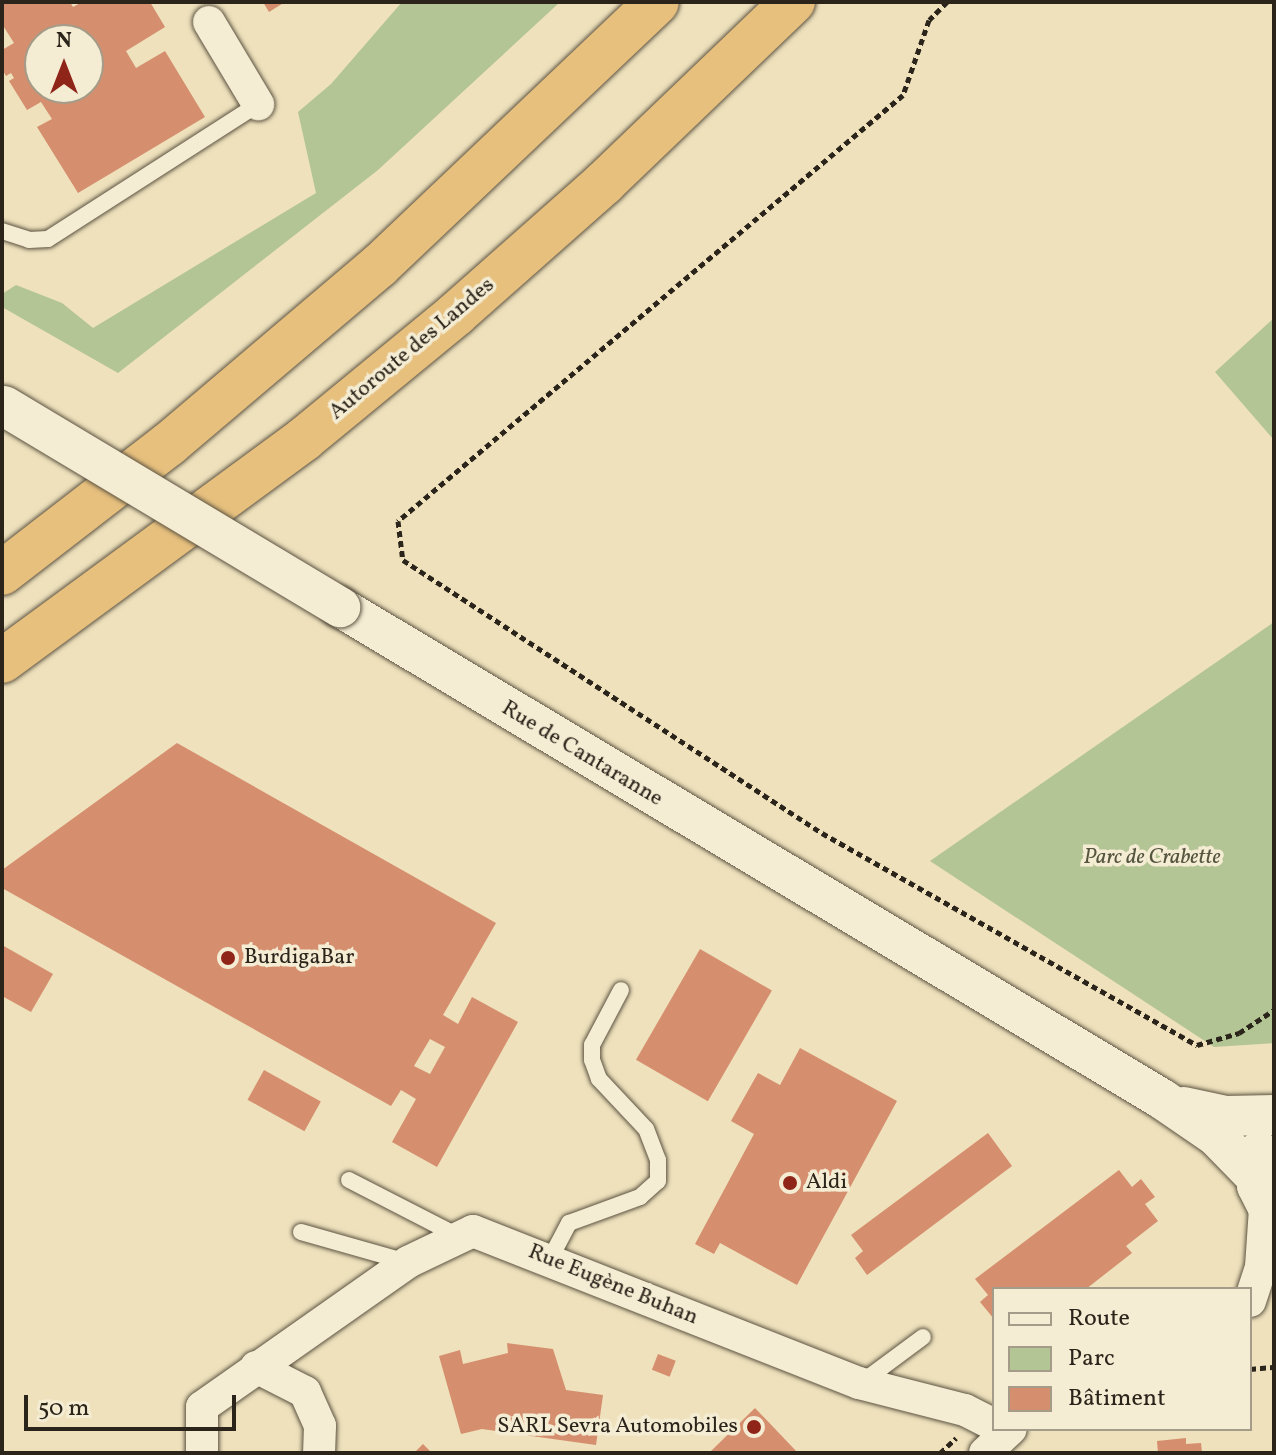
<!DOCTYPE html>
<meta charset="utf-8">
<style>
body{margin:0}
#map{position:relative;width:1276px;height:1455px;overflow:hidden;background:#eee1bc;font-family:Vollkorn,serif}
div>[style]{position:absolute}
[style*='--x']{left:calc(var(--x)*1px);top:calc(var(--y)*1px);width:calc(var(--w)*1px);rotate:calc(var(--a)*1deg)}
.green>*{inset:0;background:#b3c495}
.building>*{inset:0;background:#d58e6e;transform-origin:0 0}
.path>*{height:5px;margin-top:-2.5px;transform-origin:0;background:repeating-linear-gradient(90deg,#2b241a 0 6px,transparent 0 10px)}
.roads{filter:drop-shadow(0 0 2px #5c5342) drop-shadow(0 0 2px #5c5342)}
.service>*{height:16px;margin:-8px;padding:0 8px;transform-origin:8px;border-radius:8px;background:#f4ecd3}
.minor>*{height:32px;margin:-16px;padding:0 16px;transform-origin:16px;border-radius:16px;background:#f4ecd3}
.tertiary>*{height:40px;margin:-20px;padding:0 20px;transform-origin:20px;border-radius:20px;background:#f4ecd3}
.motorway>*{height:44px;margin:-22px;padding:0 22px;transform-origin:22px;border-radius:22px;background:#e7c07e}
.bridges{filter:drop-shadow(0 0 2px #5c5342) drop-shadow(0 0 2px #5c5342)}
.tertiary-bridge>*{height:40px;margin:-20px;padding:0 20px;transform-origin:20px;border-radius:20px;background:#f4ecd3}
.dots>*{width:22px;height:22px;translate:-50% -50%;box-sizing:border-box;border:4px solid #f4ecd3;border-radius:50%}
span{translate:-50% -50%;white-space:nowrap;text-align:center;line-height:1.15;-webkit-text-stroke:7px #f4ecd3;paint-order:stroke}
.street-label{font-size:22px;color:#2b241a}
.park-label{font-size:22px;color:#54543f;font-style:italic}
.poi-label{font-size:22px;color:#2b241a}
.left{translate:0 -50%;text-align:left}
.right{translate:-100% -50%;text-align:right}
.frame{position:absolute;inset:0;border:4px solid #2b241a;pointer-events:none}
.legend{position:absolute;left:992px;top:1287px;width:260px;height:144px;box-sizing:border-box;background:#f4ecd3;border:2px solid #a49c89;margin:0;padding:10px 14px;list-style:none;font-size:24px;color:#2b241a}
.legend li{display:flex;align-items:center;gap:16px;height:40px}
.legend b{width:40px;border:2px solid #a49c89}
.north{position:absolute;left:24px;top:24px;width:80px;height:80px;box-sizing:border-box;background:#f4ecd3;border:2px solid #a49c89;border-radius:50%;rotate:0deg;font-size:22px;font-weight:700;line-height:32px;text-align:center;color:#2b241a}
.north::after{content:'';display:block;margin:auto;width:28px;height:36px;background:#8f2418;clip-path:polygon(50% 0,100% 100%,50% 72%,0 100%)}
.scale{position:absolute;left:24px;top:1395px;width:212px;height:36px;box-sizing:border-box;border:4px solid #2b241a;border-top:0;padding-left:10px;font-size:24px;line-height:28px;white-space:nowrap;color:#2b241a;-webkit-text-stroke:6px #f4ecd3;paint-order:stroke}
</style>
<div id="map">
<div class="green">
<div style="clip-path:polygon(402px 2px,560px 2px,378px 170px,118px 373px,2px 307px,2px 294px,16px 285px,62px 303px,93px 328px,316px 193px,298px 112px,331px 84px)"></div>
<div style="clip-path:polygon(1274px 318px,1274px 440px,1215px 372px)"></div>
<div style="clip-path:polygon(1274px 622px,1274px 1043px,1214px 1047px,930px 861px)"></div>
</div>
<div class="building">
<div style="clip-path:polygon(evenodd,2px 2px,70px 2px,73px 7px,82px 2px,150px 2px,165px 27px,126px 51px,136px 68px,165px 51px,205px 117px,78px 193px,37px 127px,52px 119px,41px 102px,27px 110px,9px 81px,14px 78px,11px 73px,6px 76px,2px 69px,2px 50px,14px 43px,2px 24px,2px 2px,70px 26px,74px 33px,63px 40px,88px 40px,88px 88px,40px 88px,40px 40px,53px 40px,70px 26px)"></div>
<div style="clip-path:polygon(263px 2px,285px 2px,269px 12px)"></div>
<div style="clip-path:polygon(evenodd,177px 743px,496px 923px,443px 1015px,458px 1024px,472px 997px,518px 1022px,437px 1167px,392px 1142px,416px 1099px,401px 1090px,391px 1106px,2px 888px,2px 870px,177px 743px,430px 1039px,445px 1047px,430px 1074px,414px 1066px,430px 1039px)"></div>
<div style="clip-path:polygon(2px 945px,53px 974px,31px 1012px,2px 996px)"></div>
<div style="left:700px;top:949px;width:83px;height:128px;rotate:30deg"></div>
<div style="clip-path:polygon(800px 1048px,897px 1101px,797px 1285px,720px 1243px,714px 1254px,695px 1244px,754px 1134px,731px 1121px,736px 1112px,758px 1073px,780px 1085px)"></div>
<div style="left:264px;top:1070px;width:65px;height:34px;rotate:29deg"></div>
<div style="clip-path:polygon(988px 1133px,1012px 1166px,867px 1275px,855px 1258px,863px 1251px,851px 1235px)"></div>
<div style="clip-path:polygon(1119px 1170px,1132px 1187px,1141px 1179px,1155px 1197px,1145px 1204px,1158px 1221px,1126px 1246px,1132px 1253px,1086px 1289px,994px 1289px,994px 1319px,980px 1302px,988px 1295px,975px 1279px)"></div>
<div style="clip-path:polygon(507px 1343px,553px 1349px,566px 1390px,603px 1395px,596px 1445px,482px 1429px,461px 1434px,439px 1356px,460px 1350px,463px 1364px,508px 1353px)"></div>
<div style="left:658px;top:1354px;width:19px;height:17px;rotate:21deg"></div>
<div style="clip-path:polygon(755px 1408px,798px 1453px,709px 1453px)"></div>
<div style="clip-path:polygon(1186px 1438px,1186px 1444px,1201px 1443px,1202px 1453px,1158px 1453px,1157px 1441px)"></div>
<div style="clip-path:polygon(423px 1444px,432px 1453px,414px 1453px)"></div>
</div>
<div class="path">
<div style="--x:947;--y:2;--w:25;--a:135"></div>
<div style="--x:929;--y:20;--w:79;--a:109.1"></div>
<div style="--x:903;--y:95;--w:661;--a:139.85"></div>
<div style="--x:398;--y:521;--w:39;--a:83"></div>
<div style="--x:403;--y:560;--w:500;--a:33.09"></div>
<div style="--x:822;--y:833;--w:431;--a:29.5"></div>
<div style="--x:1197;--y:1045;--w:44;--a:-15.9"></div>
<div style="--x:1239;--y:1033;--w:42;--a:-33.3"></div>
<div style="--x:1250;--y:1369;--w:24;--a:-5"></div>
<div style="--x:940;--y:1453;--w:22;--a:-43"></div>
</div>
<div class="roads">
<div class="service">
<div style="--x:2;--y:231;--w:28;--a:18"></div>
<div style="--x:29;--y:240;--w:19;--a:-3"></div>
<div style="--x:48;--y:239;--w:250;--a:-32.7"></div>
<div style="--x:349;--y:1180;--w:125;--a:27.2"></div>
<div style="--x:301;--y:1232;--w:110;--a:15.8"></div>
<div style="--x:550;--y:1259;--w:41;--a:-62.2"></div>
<div style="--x:569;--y:1223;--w:76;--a:-20.1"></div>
<div style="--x:640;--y:1197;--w:24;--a:-42"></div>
<div style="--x:658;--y:1181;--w:21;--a:-90"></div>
<div style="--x:658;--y:1160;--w:33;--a:-111"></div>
<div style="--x:646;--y:1129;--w:69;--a:-133.2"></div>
<div style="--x:599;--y:1079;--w:20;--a:-110"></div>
<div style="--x:592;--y:1060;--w:15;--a:-90"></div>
<div style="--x:592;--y:1045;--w:62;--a:-62.2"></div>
<div style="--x:861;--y:1383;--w:77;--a:-36.6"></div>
</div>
<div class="minor">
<div style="--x:209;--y:22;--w:96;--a:59.1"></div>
<div style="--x:1250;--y:1301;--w:36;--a:-72"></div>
<div style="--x:1261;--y:1267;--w:59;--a:-86.1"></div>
<div style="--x:256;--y:1367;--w:55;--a:27"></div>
<div style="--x:305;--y:1392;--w:37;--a:66"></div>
<div style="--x:320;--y:1426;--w:27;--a:92"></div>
<div style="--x:202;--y:1453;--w:46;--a:-90"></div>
<div style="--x:202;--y:1407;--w:252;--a:-35.1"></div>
<div style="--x:408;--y:1262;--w:72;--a:-25.5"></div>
<div style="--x:473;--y:1231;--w:415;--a:21.5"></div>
<div style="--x:859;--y:1383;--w:109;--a:14.3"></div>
<div style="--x:965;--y:1410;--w:33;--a:27"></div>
<div style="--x:985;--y:1453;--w:35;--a:-43"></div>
</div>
<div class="tertiary">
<div style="--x:340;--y:607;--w:958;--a:30.9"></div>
<div style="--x:1162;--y:1099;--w:65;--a:34.4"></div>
<div style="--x:1216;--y:1136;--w:57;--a:45.7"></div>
<div style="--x:1184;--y:1107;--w:43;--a:12.1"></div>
<div style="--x:1226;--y:1116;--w:48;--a:-1.2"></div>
<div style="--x:1259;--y:1151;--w:35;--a:93"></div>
<div style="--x:1257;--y:1186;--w:38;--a:63"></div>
</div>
<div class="motorway">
<div style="--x:2;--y:573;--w:211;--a:-37.7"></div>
<div style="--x:169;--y:444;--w:275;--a:-40.3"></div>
<div style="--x:379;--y:266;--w:383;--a:-43.5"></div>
<div style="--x:2;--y:661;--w:375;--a:-36.3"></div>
<div style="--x:304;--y:439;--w:197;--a:-39.4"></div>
<div style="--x:456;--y:314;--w:198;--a:-41.5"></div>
<div style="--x:604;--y:183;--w:262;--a:-43.8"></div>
</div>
</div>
<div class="bridges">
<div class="tertiary-bridge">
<div style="--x:4;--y:406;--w:392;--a:30.9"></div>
</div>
</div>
<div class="dots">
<div style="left:228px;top:958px;background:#8f2418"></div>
<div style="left:790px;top:1183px;background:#8f2418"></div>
<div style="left:754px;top:1427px;background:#8f2418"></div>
</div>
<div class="street-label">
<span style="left:412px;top:349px;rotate:-40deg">Autoroute des Landes</span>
<span style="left:582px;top:754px;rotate:31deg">Rue de Cantaranne</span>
<span style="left:613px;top:1285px;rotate:22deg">Rue Eugène Buhan</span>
</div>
<div class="park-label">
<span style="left:1152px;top:858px">Parc de Crabette</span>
</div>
<div class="poi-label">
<span class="left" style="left:244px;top:958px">BurdigaBar</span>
<span class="left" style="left:806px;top:1183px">Aldi</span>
<span class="right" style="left:738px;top:1427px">SARL Sevra Automobiles</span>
</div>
<div class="frame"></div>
<ul class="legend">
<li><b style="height:10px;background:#f4ecd3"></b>Route</li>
<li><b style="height:22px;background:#b3c495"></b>Parc</li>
<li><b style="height:22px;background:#d58e6e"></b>Bâtiment</li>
</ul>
<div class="north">N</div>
<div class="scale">50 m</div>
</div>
